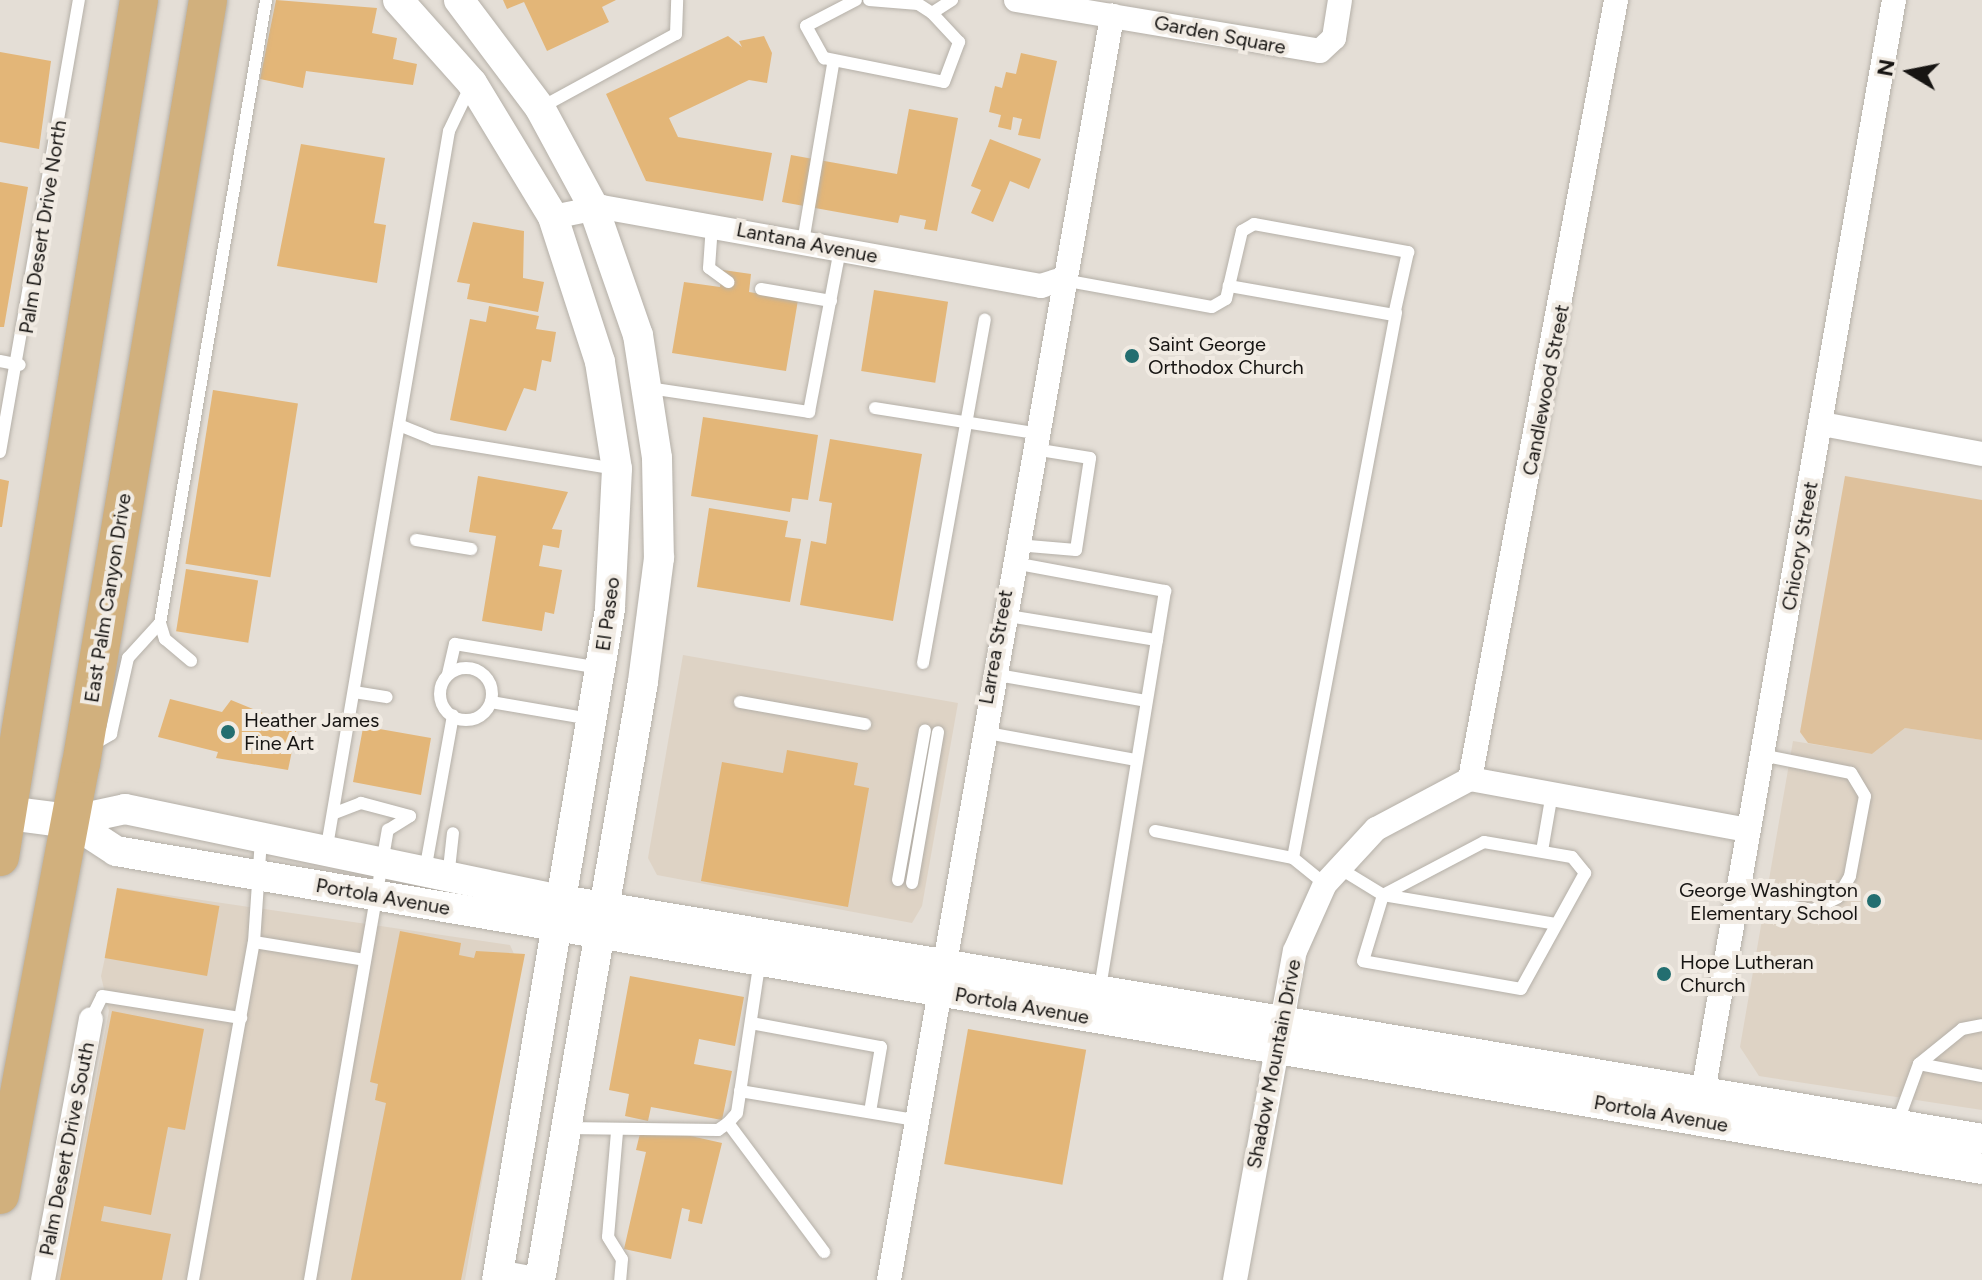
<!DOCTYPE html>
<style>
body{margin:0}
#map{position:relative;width:1982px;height:1280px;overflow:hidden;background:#e4ded6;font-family:Figtree,sans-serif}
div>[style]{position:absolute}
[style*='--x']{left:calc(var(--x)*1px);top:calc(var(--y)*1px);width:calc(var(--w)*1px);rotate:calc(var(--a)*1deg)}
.built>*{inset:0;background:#ded3c5}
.green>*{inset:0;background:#dec19c}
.building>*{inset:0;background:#e3b678;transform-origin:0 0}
.roads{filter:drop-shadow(0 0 2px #b5b0a8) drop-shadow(0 0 2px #b5b0a8)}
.service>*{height:12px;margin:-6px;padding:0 6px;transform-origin:6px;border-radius:6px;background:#fff}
.service>.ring{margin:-6px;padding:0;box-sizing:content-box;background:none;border:12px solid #fff;border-radius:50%}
.minor>*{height:24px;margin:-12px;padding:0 12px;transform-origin:12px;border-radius:12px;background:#fff}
.tertiary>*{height:30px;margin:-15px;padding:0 15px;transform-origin:15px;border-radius:15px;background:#fff}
.secondary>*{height:34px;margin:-17px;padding:0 17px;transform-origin:17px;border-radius:17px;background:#fff}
.primary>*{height:38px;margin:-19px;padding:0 19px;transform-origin:19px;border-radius:19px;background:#d1b07d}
.dots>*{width:22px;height:22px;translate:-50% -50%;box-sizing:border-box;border:4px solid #f1ebe3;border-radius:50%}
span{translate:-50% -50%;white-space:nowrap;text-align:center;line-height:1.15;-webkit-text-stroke:8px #f1ebe3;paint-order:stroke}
.street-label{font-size:20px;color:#171513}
.poi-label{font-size:20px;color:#171513}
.left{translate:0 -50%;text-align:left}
.right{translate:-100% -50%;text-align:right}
.north{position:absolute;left:1870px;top:32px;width:80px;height:80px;-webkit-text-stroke:6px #f1ebe3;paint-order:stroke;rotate:280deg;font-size:22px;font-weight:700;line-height:32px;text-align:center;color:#171513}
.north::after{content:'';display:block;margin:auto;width:28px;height:36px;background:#171513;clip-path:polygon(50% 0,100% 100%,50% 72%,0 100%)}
</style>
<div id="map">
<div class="built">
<div style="clip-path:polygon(683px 655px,958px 703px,922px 906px,912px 923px,657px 875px,648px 858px)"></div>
<div style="clip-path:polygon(1905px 728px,1982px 740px,1982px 1110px,1759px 1076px,1740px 1047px,1793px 741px,1872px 754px)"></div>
<div style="clip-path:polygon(120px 888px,510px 945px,519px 965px,465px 1280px,58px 1280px,109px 1011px,101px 976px)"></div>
</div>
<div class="green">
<div style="clip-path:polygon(1845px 476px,1982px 500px,1982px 740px,1905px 728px,1872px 754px,1808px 743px,1800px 732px)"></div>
</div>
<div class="building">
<div style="clip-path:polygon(276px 0,377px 8px,372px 33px,397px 38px,393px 59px,417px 64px,413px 85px,306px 71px,303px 88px,260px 79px)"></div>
<div style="clip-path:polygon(503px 0,616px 0,602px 7px,609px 22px,547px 51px,524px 2px,507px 9px)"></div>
<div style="clip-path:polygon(728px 36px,742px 47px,739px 41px,764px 36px,772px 53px,767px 83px,749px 80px,669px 118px,678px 137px,772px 153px,763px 201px,646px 181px,606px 94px)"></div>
<div style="clip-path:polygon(0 52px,51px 61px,39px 149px,0 142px)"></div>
<div style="clip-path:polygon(1021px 53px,1057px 61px,1040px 139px,1018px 135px,1022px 119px,1013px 117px,1011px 130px,998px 127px,1001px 115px,989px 112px,995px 86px,1002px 88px,1006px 72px,1016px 74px)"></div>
<div style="clip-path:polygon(909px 109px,958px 118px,937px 231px,924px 229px,926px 220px,900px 215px,898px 223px,782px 202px,791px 155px,897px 174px)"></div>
<div style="clip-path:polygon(990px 139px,1041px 159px,1029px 189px,1010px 181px,993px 222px,971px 213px,981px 190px,971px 186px)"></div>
<div style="clip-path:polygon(301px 144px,385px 158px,374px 223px,386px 225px,377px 283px,277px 266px)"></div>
<div style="clip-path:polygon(0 182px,28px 187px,4px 327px,0 327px)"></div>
<div style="clip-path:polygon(473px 222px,524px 231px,523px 278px,544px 282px,538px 312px,467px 299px,470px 284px,457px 282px)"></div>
<div style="clip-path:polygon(723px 270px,751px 274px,749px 292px,798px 300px,786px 371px,672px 353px,684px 282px,720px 287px)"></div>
<div style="left:874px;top:290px;width:75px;height:82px;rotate:9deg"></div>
<div style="clip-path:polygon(489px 306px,539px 316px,536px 329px,556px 332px,551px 362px,542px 360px,536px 391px,524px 388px,506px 431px,450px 420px,470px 319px,486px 322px)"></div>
<div style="left:213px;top:390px;width:86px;height:176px;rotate:9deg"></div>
<div style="clip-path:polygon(703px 417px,818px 435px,808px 500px,792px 498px,790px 512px,691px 496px)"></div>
<div style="clip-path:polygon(830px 439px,922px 454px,893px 621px,800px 605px,811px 541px,826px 544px,832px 503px,819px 501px)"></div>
<div style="clip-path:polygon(478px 476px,568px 492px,552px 529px,562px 530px,559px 548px,543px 545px,539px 566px,562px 570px,554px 614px,545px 612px,542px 631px,482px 621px,496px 536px,469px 532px)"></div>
<div style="clip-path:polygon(0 479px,9px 481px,2px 527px,0 527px)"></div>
<div style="clip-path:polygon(709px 508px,788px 521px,785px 537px,801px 539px,790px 602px,697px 587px)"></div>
<div style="left:186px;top:569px;width:73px;height:63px;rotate:9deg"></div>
<div style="clip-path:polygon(170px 699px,222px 712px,231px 700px,297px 727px,288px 770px,216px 758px,218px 752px,158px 737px)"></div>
<div style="clip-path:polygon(365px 717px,376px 719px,374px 728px,431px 738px,421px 795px,353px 782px)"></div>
<div style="clip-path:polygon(787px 750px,858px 763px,854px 785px,869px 788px,848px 907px,701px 881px,722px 762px,783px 773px)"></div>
<div style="left:117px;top:888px;width:104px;height:71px;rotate:10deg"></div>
<div style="clip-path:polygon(400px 931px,461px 943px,459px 955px,474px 958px,476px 951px,525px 954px,461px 1280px,351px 1280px,386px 1103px,375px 1100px,378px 1084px,370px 1082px)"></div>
<div style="clip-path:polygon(630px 976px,744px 997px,735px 1046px,699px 1039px,694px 1064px,732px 1071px,722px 1120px,651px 1107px,648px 1121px,625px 1116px,629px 1094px,609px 1090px)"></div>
<div style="clip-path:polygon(112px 1011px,204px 1029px,185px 1130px,168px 1127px,151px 1215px,104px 1206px,101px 1221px,171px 1234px,162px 1280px,60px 1280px)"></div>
<div style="left:968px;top:1029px;width:120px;height:137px;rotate:10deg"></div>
<div style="clip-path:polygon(642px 1125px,722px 1143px,702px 1224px,688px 1221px,690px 1210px,682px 1208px,671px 1259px,624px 1249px,646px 1152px,636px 1150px)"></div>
</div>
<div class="roads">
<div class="service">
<div style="--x:856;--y:0;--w:56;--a:152.5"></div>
<div style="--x:806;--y:26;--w:37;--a:61"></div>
<div style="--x:824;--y:58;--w:122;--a:11.3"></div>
<div style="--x:944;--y:82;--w:43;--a:-69.4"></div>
<div style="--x:959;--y:42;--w:40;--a:-133"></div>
<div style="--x:932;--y:13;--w:17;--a:-147"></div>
<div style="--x:918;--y:4;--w:49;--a:-175.3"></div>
<div style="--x:932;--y:13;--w:24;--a:-33"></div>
<div style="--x:540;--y:108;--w:155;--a:-28.6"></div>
<div style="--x:676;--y:34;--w:34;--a:-88"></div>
<div style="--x:712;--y:225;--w:43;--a:94"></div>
<div style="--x:709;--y:268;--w:24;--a:36"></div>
<div style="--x:803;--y:242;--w:180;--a:-80.4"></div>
<div style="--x:1063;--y:280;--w:151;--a:10.3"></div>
<div style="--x:1212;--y:307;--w:16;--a:-30"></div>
<div style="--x:1226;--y:299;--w:70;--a:-76.8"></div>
<div style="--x:1242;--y:231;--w:14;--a:-30"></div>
<div style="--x:1254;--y:224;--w:157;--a:10.3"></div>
<div style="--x:1408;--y:252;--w:65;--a:102.5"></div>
<div style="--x:1394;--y:315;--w:168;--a:-170"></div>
<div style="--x:761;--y:289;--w:71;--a:9.7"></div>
<div style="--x:0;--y:361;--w:20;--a:11"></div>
<div style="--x:649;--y:388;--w:162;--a:8.5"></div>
<div style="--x:809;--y:412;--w:166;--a:-79.2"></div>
<div style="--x:875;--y:408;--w:161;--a:8.9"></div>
<div style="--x:399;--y:425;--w:37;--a:22"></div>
<div style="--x:433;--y:439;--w:186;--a:9.3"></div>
<div style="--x:0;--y:452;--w:459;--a:-80.1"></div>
<div style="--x:416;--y:540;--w:56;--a:9.3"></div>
<div style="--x:1017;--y:545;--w:59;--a:4.8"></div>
<div style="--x:1076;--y:550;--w:93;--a:-81.3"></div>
<div style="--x:1090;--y:458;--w:57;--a:-170.9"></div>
<div style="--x:1014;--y:563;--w:154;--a:10.5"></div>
<div style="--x:1165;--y:591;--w:403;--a:99.3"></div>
<div style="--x:1002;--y:615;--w:157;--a:9.2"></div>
<div style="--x:160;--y:623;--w:17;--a:73"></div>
<div style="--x:165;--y:639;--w:34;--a:40"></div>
<div style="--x:923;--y:663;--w:349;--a:-79.8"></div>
<div class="ring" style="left:440px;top:668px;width:40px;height:40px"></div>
<div style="--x:448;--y:674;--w:31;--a:-77"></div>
<div style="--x:455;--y:644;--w:147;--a:9.4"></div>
<div style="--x:992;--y:674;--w:156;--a:9.9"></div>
<div style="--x:354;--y:692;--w:33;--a:9"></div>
<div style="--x:491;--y:702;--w:100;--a:9.7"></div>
<div style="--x:740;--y:702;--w:127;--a:10"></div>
<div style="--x:982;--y:732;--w:157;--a:10.3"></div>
<div style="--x:94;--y:744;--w:20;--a:-30"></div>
<div style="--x:111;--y:734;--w:78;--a:-77.4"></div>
<div style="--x:128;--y:658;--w:47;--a:-47.6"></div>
<div style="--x:160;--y:623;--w:632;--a:-80.34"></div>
<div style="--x:1155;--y:831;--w:141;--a:11.1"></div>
<div style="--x:1293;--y:858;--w:41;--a:39.1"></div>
<div style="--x:1484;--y:842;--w:89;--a:9.7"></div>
<div style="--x:1572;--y:857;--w:21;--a:51"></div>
<div style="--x:1585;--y:873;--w:132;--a:118.9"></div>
<div style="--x:1521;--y:989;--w:160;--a:-170"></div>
<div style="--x:1363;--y:961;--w:69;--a:-73.1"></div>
<div style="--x:1383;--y:895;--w:114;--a:-27.7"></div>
<div style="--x:1542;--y:851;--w:59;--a:-80.2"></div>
<div style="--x:326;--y:852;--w:731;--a:-80.32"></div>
<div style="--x:449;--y:131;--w:51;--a:-64.4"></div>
<div style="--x:1293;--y:858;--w:555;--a:-79.3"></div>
<div style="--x:1339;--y:868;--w:52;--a:31.5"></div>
<div style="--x:1383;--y:895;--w:175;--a:9.5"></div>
<div style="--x:425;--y:871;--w:158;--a:-79.8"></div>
<div style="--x:448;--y:878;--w:45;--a:-83.7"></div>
<div style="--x:898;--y:880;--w:152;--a:-79.8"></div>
<div style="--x:912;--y:883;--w:153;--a:-80.2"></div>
<div style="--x:1736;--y:899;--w:78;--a:8.1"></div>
<div style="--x:1813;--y:910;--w:28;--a:-27"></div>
<div style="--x:1838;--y:897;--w:24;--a:-60"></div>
<div style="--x:1850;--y:876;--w:81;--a:-79.4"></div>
<div style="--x:1865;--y:796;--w:27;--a:-121"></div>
<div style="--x:1851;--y:773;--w:91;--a:-168.6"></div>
<div style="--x:254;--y:942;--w:112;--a:9.2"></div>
<div style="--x:91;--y:1019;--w:25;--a:-64"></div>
<div style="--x:102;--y:996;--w:141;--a:9"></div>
<div style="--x:751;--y:1023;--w:132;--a:10.5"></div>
<div style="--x:881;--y:1047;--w:66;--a:99.6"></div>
<div style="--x:1919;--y:1064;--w:64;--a:10.8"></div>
<div style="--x:740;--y:1091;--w:178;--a:9.4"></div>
<div style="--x:728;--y:1123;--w:161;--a:53.3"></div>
<div style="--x:1897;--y:1124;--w:64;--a:-69.9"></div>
<div style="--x:1919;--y:1064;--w:55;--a:-39.1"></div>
<div style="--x:1962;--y:1029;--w:20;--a:-11"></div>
<div style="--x:566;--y:1128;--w:152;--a:0.8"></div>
<div style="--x:718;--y:1130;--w:12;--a:-35"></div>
<div style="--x:728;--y:1123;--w:13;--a:-48"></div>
<div style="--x:737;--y:1113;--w:155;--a:-81.5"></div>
<div style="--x:617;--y:1132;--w:105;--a:94.9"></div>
<div style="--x:608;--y:1237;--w:26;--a:58"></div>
<div style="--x:622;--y:1259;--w:21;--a:95"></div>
<div style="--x:193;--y:1280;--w:343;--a:-79.8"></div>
<div style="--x:254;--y:942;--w:103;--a:-86.1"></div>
<div style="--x:310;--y:1280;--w:457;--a:-80.2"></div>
<div style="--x:388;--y:830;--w:26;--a:-32"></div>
<div style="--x:410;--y:816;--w:51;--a:-165.1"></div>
<div style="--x:361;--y:803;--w:30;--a:159"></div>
</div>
<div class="minor">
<div style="--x:1016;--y:0;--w:308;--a:9.5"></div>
<div style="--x:1320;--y:51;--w:19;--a:-43"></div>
<div style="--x:1334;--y:38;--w:38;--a:-81"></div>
<div style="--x:553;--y:217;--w:50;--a:-11.5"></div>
<div style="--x:602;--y:207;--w:446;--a:10.2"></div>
<div style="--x:1041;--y:286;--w:20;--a:-18"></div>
<div style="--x:1822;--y:424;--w:163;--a:10.6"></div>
<div style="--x:1470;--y:779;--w:793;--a:-79.38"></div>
<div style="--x:1703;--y:1092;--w:1109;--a:-80.08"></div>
<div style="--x:498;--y:1272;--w:44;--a:10.5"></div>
<div style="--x:43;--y:1280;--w:265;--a:-79.6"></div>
<div style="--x:889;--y:1280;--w:1284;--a:-79.99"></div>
<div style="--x:1235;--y:1280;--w:334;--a:-79.7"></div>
<div style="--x:1295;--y:951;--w:73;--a:-65.9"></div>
<div style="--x:1325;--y:884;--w:75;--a:-47.2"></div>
<div style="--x:1376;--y:829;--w:106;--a:-28"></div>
<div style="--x:1470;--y:779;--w:283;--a:10.4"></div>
</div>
<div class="tertiary">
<div style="--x:398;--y:0;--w:111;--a:48.3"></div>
<div style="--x:472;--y:83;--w:157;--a:58.8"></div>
<div style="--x:553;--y:217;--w:152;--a:72"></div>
<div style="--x:600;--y:362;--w:108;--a:81"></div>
<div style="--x:617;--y:469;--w:140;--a:92.9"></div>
<div style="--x:610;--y:609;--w:680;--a:99.56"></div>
<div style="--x:459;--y:0;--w:135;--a:53.1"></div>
<div style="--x:540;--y:108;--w:111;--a:61.6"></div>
<div style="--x:593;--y:206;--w:137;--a:70.8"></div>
<div style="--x:638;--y:335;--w:124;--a:81.2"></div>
<div style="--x:657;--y:458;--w:100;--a:88.9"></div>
<div style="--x:659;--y:558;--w:125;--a:97.4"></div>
<div style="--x:643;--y:682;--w:607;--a:99.77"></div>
<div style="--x:70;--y:821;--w:55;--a:33.1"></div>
<div style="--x:116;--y:851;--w:1893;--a:9.67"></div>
<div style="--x:70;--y:821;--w:56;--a:-12.3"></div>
<div style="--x:125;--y:809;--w:446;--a:11.8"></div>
<div style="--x:562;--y:900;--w:1440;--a:9.55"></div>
</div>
<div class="secondary">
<div style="--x:0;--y:812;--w:71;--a:7.3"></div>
</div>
<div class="primary">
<div style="--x:0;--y:857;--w:868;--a:-80.79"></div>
<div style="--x:0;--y:1195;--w:439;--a:-79.4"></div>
<div style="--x:81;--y:764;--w:774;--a:-80.56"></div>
</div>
</div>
<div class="dots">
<div style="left:1132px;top:356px;background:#236e70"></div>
<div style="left:228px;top:732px;background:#236e70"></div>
<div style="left:1874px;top:901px;background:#236e70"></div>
<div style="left:1664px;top:974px;background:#236e70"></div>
</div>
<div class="street-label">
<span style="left:1220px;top:35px;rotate:11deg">Garden Square</span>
<span style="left:43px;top:227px;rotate:-81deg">Palm Desert Drive North</span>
<span style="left:807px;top:243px;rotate:11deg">Lantana Avenue</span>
<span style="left:1546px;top:390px;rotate:-79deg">Candlewood Street</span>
<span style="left:1800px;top:546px;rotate:-80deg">Chicory Street</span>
<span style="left:108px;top:598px;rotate:-81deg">East Palm Canyon Drive</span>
<span style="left:608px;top:614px;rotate:-82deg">El Paseo</span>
<span style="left:996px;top:647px;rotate:-80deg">Larrea Street</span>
<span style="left:383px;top:897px;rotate:10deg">Portola Avenue</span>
<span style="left:1022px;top:1006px;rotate:10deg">Portola Avenue</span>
<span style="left:1274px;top:1064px;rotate:-79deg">Shadow Mountain Drive</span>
<span style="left:1661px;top:1114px;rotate:10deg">Portola Avenue</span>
<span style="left:67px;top:1149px;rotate:-79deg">Palm Desert Drive South</span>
</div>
<div class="poi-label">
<span class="left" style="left:1148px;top:356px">Saint George<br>Orthodox Church</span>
<span class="left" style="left:244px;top:732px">Heather James<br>Fine Art</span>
<span class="right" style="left:1858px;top:902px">George Washington<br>Elementary School</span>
<span class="left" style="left:1680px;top:974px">Hope Lutheran<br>Church</span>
</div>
<div class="north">N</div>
</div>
